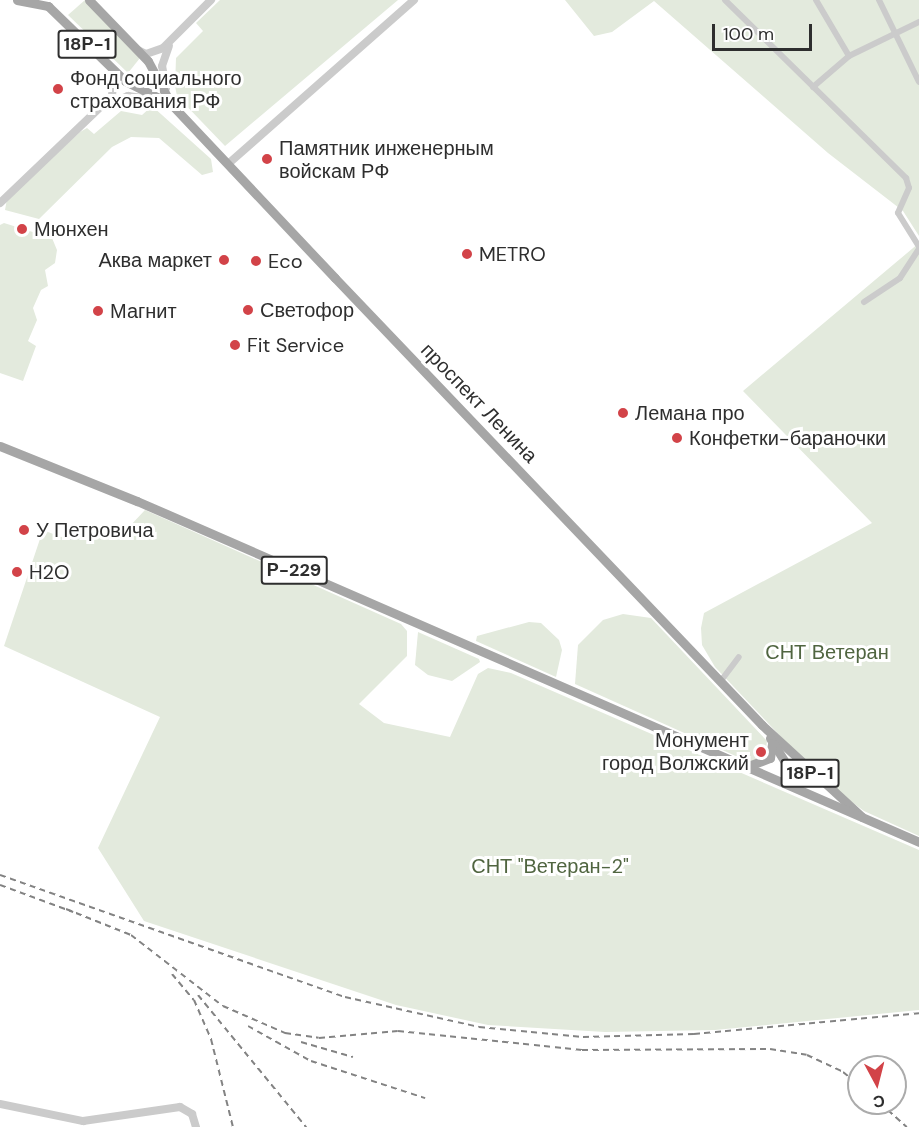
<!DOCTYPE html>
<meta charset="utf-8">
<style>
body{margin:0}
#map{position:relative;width:919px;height:1127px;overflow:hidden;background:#fff;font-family:"DM Sans",sans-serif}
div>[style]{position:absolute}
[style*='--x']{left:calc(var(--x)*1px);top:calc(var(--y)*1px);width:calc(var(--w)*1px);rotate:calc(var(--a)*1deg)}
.green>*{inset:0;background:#e3eadd}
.minor>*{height:6px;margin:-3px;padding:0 3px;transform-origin:3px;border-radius:3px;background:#cbcbcb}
.tertiary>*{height:8px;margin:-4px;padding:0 4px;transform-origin:4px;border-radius:4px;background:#cbcbcb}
.primary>*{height:9px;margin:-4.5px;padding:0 4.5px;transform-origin:4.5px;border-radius:4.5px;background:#a6a6a6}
.rail>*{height:2px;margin-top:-1px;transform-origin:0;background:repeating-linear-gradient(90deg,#838383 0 6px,transparent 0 10.5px)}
.dots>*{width:16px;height:16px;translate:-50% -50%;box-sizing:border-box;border:3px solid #fff;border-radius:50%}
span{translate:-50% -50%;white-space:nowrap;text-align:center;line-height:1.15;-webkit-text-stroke:6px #fff;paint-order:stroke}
.shield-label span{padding:2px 4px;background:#fff;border:2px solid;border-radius:4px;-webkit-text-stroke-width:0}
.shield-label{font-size:18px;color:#2e2e2e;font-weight:700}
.poi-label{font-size:20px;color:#2e2e2e}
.left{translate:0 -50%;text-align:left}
.right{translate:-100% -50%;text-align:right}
.street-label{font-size:20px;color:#2e2e2e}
.park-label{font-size:20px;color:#506540}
.north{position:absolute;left:847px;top:1055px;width:60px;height:60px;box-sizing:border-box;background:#fff;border:2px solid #ababab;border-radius:50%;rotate:173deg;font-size:16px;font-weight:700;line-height:24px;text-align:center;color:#2e2e2e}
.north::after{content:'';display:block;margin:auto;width:21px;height:27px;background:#d24348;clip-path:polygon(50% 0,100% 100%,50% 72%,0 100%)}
.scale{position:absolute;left:712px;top:24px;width:100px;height:27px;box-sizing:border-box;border:3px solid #2e2e2e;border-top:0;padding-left:8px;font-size:18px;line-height:21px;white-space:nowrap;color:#2e2e2e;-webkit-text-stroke:4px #fff;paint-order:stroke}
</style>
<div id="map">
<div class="green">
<div style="clip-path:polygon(85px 0,140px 58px,128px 73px,68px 15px)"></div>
<div style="clip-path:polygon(220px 0,398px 0,225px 146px,177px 96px,175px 86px,176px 58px,203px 31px,196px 23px)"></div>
<div style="clip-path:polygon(565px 0,919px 0,919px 236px,903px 211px,828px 153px,654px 1px,612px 32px,594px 36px)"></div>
<div style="clip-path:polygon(152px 106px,211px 159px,213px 172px,202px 175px,159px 138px,131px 137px,112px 147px,39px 219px,5px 210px,7px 199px,80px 132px,87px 128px,94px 134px,121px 111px,142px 115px)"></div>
<div style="clip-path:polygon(4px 223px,52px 238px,57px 250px,55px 263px,45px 270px,48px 286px,41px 290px,33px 308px,37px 320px,28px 341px,36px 346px,23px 381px,0 373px,0 225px)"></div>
<div style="clip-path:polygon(919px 243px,919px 836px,864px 811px,821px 779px,715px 667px,702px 645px,701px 628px,704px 613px,872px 523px,743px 391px)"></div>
<div style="clip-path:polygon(145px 510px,401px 624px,407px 631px,407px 656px,359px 704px,384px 723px,450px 737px,478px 674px,488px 668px,511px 673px,919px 850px,919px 1010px,715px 1030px,605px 1032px,488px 1025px,396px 1005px,144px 921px,98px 848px,160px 717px,4px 646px,43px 530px,61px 537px,129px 527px)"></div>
<div style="clip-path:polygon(623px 614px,651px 618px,767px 741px,765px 758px,749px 762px,575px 684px,578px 645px,603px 620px)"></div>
<div style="clip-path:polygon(529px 622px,541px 623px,559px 640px,562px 650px,556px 677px,476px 641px,477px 636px)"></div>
<div style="clip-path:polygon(418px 632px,479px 659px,480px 662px,452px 681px,428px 675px,415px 665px)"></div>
</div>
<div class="minor">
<div style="--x:725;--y:0;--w:254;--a:44.5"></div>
<div style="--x:906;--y:178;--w:10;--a:73"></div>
<div style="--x:909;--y:188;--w:27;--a:114"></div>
<div style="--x:898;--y:213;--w:40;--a:58"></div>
<div style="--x:816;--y:0;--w:65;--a:59.5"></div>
<div style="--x:879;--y:0;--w:91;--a:64"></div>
<div style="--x:813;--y:87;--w:48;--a:-40.7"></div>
<div style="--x:849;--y:56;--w:78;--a:-25.9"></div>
<div style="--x:864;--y:302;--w:43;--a:-33.7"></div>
<div style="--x:900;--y:278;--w:35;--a:-57"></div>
<div style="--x:720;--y:682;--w:31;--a:-53"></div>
</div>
<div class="tertiary">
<div style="--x:138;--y:50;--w:9;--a:27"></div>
<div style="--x:146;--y:54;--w:18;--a:-19"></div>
<div style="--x:163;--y:48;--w:68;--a:-45"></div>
<div style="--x:166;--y:88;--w:22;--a:-100"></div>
<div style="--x:162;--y:66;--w:21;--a:-71"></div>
<div style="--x:106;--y:105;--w:24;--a:-22"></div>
<div style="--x:128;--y:96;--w:30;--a:8"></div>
<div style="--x:228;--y:164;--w:248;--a:-41.4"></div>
<div style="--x:0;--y:203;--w:155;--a:-43.7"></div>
<div style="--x:112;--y:96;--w:25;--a:-85"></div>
<div style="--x:0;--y:1104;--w:85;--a:11.6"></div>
<div style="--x:83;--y:1121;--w:98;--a:-8.2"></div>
<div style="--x:180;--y:1107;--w:14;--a:30"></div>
<div style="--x:192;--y:1114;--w:14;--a:73"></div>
</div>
<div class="primary">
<div style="--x:17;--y:0;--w:32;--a:11"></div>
<div style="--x:48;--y:6;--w:107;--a:44.2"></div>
<div style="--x:125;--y:81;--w:51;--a:26.6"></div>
<div style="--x:89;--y:0;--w:85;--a:46"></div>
<div style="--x:148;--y:61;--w:49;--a:61.9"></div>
<div style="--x:171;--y:104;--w:239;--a:46.7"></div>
<div style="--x:335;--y:278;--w:618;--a:46.31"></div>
<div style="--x:762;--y:725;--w:136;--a:42.6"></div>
<div style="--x:0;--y:446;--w:148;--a:21.9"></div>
<div style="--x:137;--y:501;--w:853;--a:23.56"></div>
<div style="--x:770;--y:738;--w:34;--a:58"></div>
<div style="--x:788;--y:767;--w:19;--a:78"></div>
<div style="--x:748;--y:766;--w:23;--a:-20"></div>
<div style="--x:770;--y:758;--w:15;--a:-82"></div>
<div style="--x:791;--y:777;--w:11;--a:0"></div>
<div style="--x:802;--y:777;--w:15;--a:-106"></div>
</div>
<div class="rail">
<div style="--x:0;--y:875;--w:366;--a:19.5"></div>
<div style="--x:345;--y:997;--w:137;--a:12.6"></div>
<div style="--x:479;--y:1027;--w:104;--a:5.5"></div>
<div style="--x:583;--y:1037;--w:111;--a:-1.5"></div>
<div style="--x:694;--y:1034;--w:226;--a:-5.3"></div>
<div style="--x:0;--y:885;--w:78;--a:20.3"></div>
<div style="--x:66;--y:909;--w:70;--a:21.8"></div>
<div style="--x:131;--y:935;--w:116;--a:37.7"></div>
<div style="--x:223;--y:1006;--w:68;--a:23.5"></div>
<div style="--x:285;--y:1033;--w:34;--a:8"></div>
<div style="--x:319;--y:1038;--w:79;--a:-5.1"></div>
<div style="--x:398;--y:1031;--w:185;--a:5.9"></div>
<div style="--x:582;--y:1050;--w:188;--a:-0.3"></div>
<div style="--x:770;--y:1049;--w:37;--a:9"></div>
<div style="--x:807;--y:1055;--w:40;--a:25"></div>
<div style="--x:843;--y:1072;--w:21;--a:39"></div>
<div style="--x:172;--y:974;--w:34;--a:50"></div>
<div style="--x:194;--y:1000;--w:43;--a:66.4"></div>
<div style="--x:211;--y:1039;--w:91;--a:76"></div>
<div style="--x:198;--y:995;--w:171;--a:50.7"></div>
<div style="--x:248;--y:1026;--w:72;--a:29.1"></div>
<div style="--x:311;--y:1061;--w:120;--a:18"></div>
<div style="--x:301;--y:1042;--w:54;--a:16.1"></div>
<div style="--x:880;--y:1103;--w:36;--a:42"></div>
</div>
<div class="dots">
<div style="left:58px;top:89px;background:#d24348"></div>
<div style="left:267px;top:159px;background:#d24348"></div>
<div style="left:22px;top:229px;background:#d24348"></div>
<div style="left:467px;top:254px;background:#d24348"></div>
<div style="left:224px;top:260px;background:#d24348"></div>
<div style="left:256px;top:261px;background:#d24348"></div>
<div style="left:248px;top:310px;background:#d24348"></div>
<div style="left:98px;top:311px;background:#d24348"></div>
<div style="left:235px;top:345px;background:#d24348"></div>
<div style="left:623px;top:413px;background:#d24348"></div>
<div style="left:677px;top:438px;background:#d24348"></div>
<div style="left:24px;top:530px;background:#d24348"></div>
<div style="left:17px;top:572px;background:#d24348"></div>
<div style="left:761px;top:752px;background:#d24348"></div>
</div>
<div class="shield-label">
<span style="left:87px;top:44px">18Р-1</span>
<span style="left:294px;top:570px">Р-229</span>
<span style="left:810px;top:773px">18Р-1</span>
</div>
<div class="poi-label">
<span class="left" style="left:70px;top:90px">Фонд социального<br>страхования РФ</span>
<span class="left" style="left:279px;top:160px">Памятник инженерным<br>войскам РФ</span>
<span class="left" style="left:34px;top:229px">Мюнхен</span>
<span class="left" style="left:479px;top:254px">METRO</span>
<span class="right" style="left:212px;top:260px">Аква маркет</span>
<span class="left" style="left:268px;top:261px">Eco</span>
<span class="left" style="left:260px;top:310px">Светофор</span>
<span class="left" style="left:110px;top:311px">Магнит</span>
<span class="left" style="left:247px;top:345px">Fit Service</span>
<span class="left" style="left:635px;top:413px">Лемана про</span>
<span class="left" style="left:689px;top:438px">Конфетки-бараночки</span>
<span class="left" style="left:36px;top:530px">У Петровича</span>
<span class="left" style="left:29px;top:572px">H2O</span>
<span class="right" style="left:749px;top:752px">Монумент<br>город Волжский</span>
</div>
<div class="street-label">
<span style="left:479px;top:403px;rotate:46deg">проспект Ленина</span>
</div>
<div class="park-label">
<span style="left:827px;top:652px">СНТ Ветеран</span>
<span style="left:550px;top:866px">СНТ "Ветеран-2"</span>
</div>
<div class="north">С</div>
<div class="scale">100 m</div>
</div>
